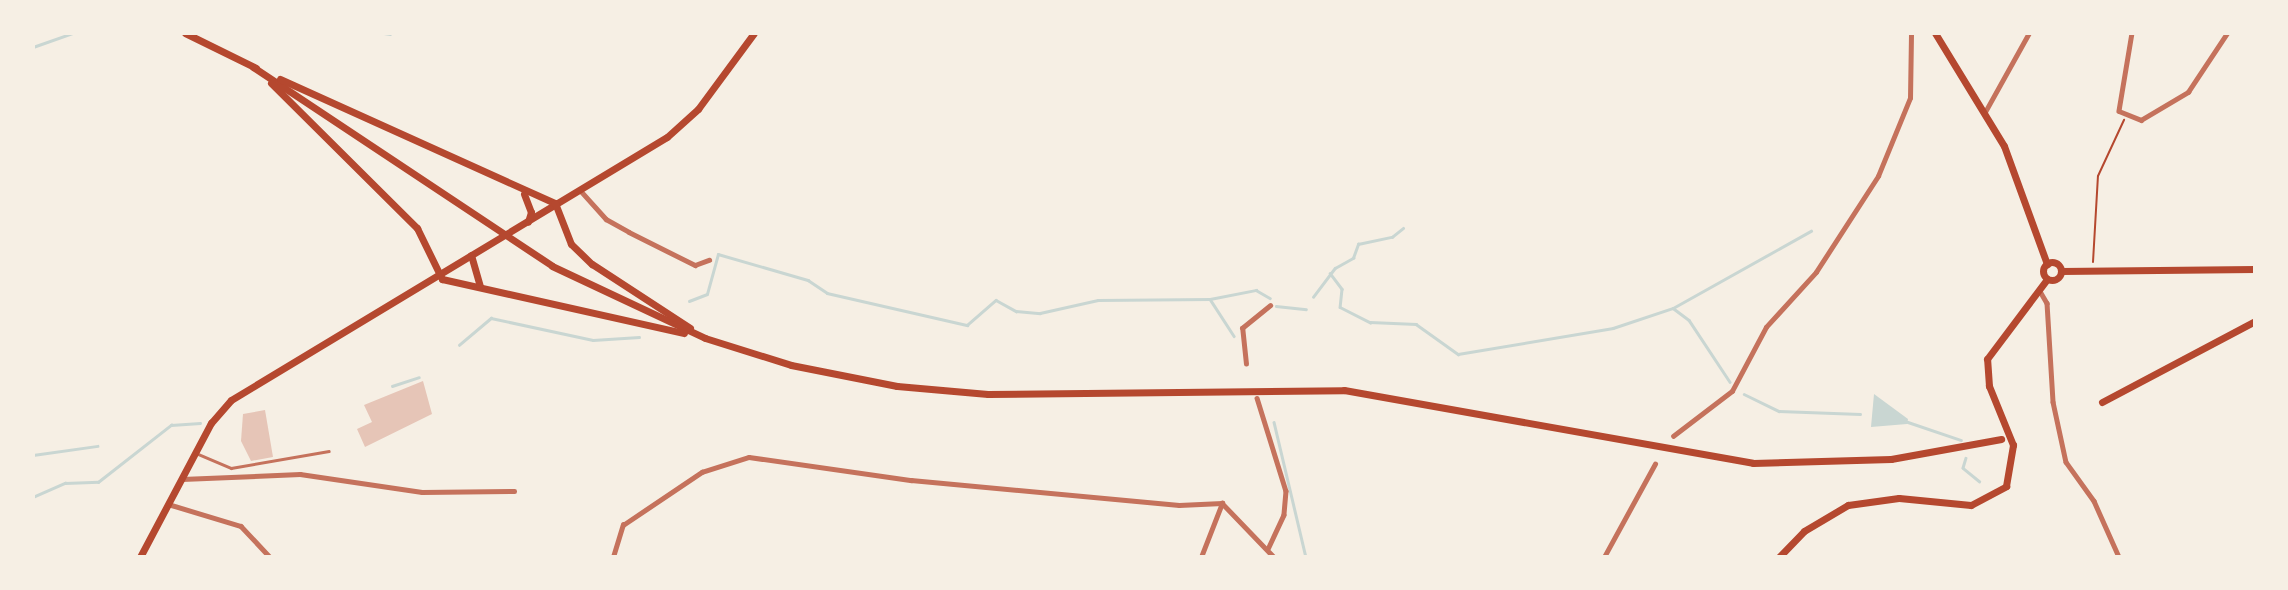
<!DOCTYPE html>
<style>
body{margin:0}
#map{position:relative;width:2288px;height:590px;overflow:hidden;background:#f6efe4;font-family:Barlow,sans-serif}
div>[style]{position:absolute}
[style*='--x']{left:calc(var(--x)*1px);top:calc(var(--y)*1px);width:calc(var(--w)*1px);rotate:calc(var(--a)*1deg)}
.water>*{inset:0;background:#c9d6d2}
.stream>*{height:2.5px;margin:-1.25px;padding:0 1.25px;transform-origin:1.25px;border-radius:1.25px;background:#c9d6d2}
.building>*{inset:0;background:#e6c5b7}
.path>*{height:2px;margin:-1px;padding:0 1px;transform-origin:1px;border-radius:1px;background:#b5482f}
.service>*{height:2.5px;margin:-1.25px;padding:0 1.25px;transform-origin:1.25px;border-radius:1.25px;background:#c5725c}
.minor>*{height:4.5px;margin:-2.25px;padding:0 2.25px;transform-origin:2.25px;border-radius:2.25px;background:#c5725c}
.secondary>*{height:7px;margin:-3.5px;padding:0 3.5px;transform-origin:3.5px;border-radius:3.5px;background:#b5482f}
.secondary>.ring{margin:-3.5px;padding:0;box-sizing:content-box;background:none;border:7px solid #b5482f;border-radius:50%}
.primary>*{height:7px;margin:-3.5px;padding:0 3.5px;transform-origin:3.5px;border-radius:3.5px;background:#b5482f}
span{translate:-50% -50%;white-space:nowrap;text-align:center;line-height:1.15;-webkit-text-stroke:6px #f6efe4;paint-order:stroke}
.frame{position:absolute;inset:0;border:35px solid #f6efe4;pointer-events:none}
</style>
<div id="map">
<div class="water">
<div style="clip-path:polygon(1874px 394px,1908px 419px,1907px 424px,1871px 427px)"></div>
</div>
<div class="stream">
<div style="--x:349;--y:33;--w:17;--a:0"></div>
<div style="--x:384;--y:33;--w:6;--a:9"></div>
<div style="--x:33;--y:47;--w:42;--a:-19.3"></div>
<div style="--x:1330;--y:273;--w:20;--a:53"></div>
<div style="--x:1342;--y:289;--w:18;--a:96"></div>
<div style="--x:1340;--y:307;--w:34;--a:27"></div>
<div style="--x:1370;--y:322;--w:46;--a:2.5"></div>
<div style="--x:1416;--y:324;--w:52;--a:35.5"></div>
<div style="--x:1458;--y:354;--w:157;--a:-9.5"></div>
<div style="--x:1613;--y:328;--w:63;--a:-18.4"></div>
<div style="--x:1673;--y:308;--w:158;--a:-29.2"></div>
<div style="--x:1313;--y:297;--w:36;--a:-53"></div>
<div style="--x:1335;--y:268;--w:21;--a:-29"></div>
<div style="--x:1353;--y:258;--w:15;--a:-70"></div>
<div style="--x:1358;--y:244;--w:35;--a:-12"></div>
<div style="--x:1392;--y:237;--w:14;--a:-39"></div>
<div style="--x:1210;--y:299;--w:44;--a:57"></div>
<div style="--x:689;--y:301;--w:19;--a:-21"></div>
<div style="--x:707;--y:294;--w:41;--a:-74.6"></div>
<div style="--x:718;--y:254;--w:94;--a:16.1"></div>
<div style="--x:808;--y:280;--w:23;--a:34"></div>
<div style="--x:827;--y:293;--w:144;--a:12.9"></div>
<div style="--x:967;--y:325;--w:38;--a:-41"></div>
<div style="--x:996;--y:300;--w:23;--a:29"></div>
<div style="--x:1016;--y:311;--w:24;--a:5"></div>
<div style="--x:1040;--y:313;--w:59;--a:-12.6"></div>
<div style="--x:1098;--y:300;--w:112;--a:-0.5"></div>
<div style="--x:1210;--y:299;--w:47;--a:-11.1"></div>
<div style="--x:1256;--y:290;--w:16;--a:30"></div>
<div style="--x:1276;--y:306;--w:30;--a:6"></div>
<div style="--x:1673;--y:308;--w:20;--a:37"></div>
<div style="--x:1689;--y:320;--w:74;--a:56.5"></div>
<div style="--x:459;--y:345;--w:42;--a:-40.2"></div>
<div style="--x:491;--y:318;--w:104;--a:12.2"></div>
<div style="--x:593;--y:340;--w:46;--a:-3.7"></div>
<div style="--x:392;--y:386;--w:28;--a:-18"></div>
<div style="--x:1744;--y:394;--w:39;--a:26"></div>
<div style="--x:1779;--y:411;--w:81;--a:2.1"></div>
<div style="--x:1905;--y:421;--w:59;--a:18.7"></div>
<div style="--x:1274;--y:422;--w:139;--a:76.7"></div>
<div style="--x:33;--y:455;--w:65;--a:-8"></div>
<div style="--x:1966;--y:458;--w:10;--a:107"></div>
<div style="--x:1963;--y:468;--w:21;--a:39"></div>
<div style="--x:33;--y:497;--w:35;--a:-24"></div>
<div style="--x:65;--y:483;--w:33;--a:-2"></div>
<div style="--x:98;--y:482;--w:93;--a:-38"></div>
<div style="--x:171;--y:425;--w:29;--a:-4"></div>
</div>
<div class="building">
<div style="clip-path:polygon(423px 381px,432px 414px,365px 447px,357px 429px,372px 422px,364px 405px)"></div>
<div style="clip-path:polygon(265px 410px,273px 457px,251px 461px,241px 441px,243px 414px)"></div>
</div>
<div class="path">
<div style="--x:2093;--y:262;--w:86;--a:-86.7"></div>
<div style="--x:2098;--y:176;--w:62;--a:-65.1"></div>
</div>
<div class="service">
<div style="--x:198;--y:454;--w:36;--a:23"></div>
<div style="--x:231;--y:468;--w:99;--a:-9.8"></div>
</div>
<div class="minor">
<div style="--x:2132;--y:33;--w:79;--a:99.5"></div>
<div style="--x:2119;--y:111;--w:24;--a:22"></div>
<div style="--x:2141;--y:120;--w:55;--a:-30.8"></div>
<div style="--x:2188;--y:92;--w:71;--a:-56.5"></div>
<div style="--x:1985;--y:112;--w:90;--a:-60.9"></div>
<div style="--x:580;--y:190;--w:39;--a:48"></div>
<div style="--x:606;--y:219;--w:26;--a:29"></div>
<div style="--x:629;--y:232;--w:74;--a:26.6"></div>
<div style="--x:695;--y:265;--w:15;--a:-20"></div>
<div style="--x:2040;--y:291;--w:14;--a:60"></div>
<div style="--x:2047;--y:303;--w:99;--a:86.5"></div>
<div style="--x:2053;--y:402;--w:61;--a:77.8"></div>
<div style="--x:2066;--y:462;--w:48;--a:54.3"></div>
<div style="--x:2094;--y:501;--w:61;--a:65.9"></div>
<div style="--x:1246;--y:364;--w:36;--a:-96"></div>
<div style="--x:1242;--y:328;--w:36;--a:-39"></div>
<div style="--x:1257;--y:398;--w:97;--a:72.7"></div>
<div style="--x:1286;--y:491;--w:24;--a:95"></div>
<div style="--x:1284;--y:515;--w:38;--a:115"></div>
<div style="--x:1673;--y:436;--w:74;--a:-37.3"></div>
<div style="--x:1732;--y:391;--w:72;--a:-62"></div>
<div style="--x:1766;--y:327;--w:74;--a:-47.7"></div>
<div style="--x:1816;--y:272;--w:114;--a:-57.1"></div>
<div style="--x:1878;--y:176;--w:84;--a:-67.7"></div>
<div style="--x:1910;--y:98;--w:65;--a:-89.1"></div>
<div style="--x:182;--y:479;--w:118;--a:-2.4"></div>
<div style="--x:300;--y:474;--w:123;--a:8.4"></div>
<div style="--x:422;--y:492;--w:92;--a:-0.6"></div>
<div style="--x:1222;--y:503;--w:75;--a:46.1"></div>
<div style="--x:168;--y:504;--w:76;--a:16.8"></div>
<div style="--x:241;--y:526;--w:42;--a:46.9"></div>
<div style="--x:613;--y:557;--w:34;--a:-73"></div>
<div style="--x:623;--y:525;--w:95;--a:-33.9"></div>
<div style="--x:702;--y:472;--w:49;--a:-17.7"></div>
<div style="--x:749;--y:457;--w:164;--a:8.1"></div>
<div style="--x:911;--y:480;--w:269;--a:5.3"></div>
<div style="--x:1179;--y:505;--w:43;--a:-2.7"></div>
<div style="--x:1201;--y:557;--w:58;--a:-68.7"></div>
<div style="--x:1604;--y:557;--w:106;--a:-61.3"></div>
</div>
<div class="secondary">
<div style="--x:1935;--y:33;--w:132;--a:58.6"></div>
<div style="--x:2004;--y:146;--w:126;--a:70"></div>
<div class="ring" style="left:2043px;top:262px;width:11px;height:11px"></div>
<div style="--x:2061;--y:271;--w:194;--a:-0.6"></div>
<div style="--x:140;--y:557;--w:152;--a:-62.1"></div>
<div style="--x:211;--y:423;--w:30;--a:-49"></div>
<div style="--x:231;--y:400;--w:509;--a:-31.1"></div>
<div style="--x:667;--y:137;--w:42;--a:-42.1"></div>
<div style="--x:698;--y:109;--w:94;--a:-53.6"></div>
<div style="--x:1779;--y:557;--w:36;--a:-46"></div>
<div style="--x:1804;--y:531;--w:51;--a:-30.6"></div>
<div style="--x:1848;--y:505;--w:51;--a:-7.8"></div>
<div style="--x:1899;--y:498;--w:72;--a:5.6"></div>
<div style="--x:1971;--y:505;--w:40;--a:-28"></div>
<div style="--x:2006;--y:486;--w:42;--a:-80.3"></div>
<div style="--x:2013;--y:445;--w:64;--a:-112.1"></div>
<div style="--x:1989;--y:386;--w:27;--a:-94"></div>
<div style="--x:1987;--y:359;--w:100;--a:-53.1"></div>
</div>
<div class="primary">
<div style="--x:185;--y:33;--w:79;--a:26.2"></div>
<div style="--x:253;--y:67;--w:359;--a:33.6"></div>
<div style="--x:552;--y:266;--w:169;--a:25.2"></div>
<div style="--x:705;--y:338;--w:90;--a:17.4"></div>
<div style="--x:791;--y:365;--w:108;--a:11.2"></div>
<div style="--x:897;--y:386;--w:91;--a:5"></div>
<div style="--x:988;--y:394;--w:356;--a:-0.6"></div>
<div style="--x:1344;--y:390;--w:415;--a:10.1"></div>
<div style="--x:1753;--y:463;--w:138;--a:-1.7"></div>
<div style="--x:1891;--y:459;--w:112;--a:-10.3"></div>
<div style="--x:280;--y:79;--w:302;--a:24.3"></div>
<div style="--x:555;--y:203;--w:44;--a:68.7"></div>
<div style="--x:571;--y:244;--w:29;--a:44"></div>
<div style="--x:592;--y:264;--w:117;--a:33.1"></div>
<div style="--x:271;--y:83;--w:206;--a:44.8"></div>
<div style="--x:417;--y:228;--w:57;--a:63.9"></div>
<div style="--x:442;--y:279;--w:248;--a:12.6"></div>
<div style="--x:524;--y:194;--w:19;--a:69"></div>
<div style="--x:531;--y:212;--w:10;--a:107"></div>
<div style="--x:471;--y:255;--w:33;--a:74"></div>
<div style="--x:2102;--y:402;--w:173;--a:-27.9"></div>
</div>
<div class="frame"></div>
</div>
